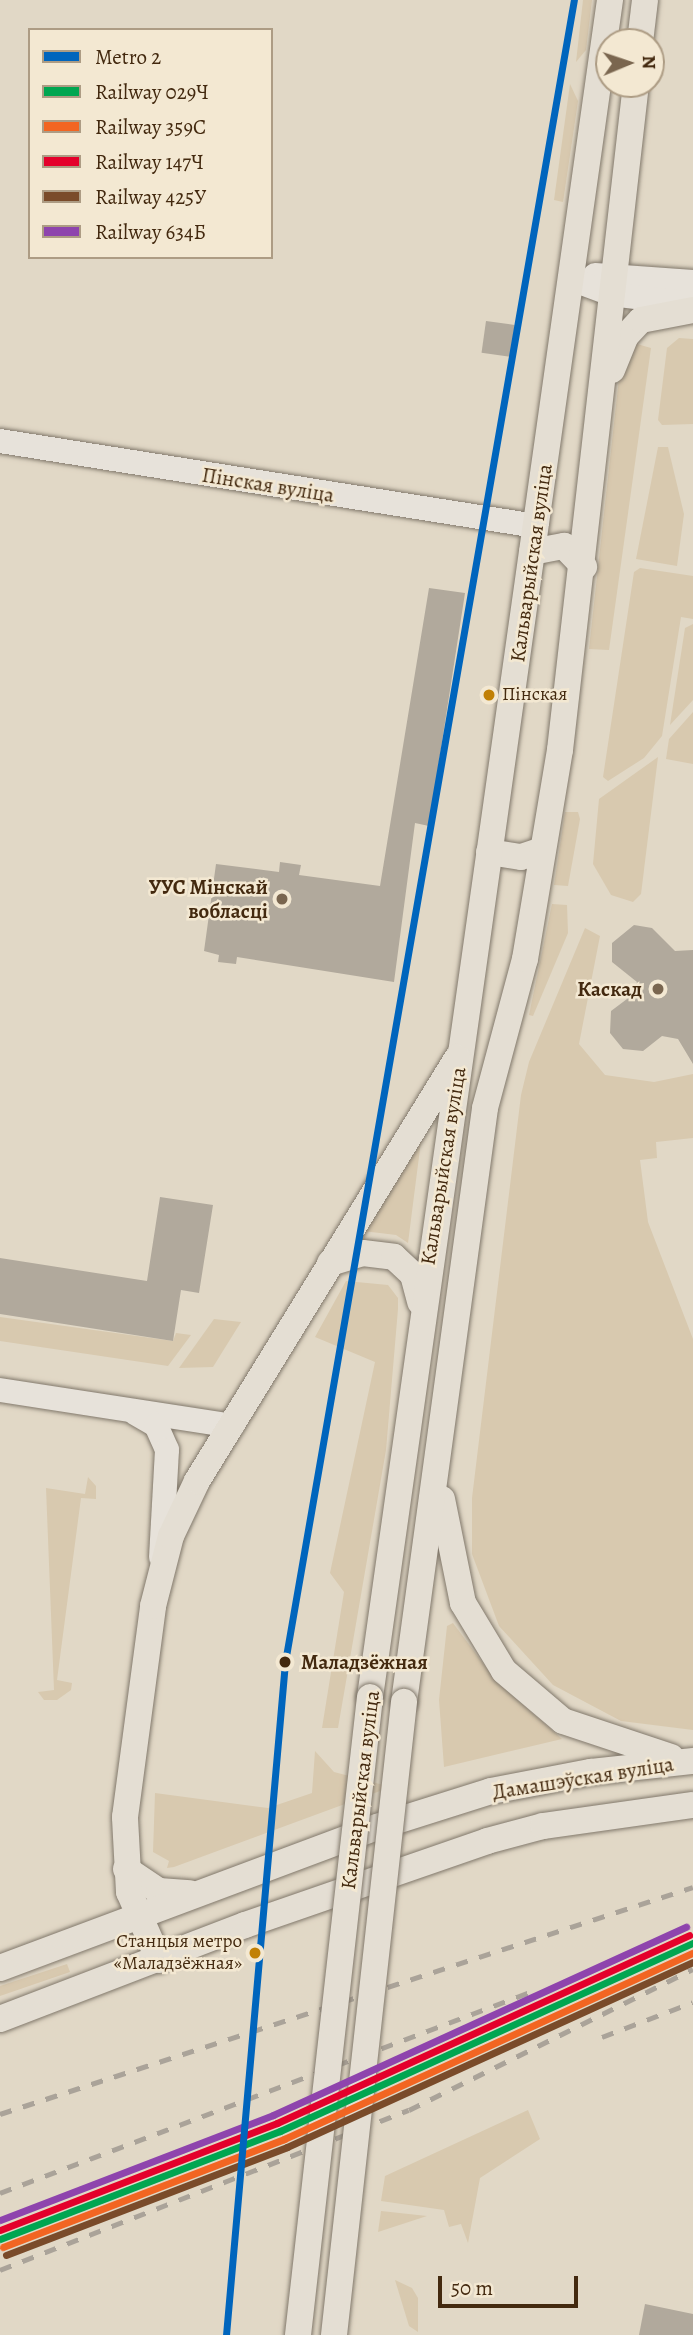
<!DOCTYPE html>
<meta charset="utf-8">
<style>
body{margin:0}
#map{position:relative;width:693px;height:2335px;overflow:hidden;background:#e1d8c6;font-family:Alegreya,serif}
div>[style]{position:absolute}
[style*='--x']{left:calc(var(--x)*1px);top:calc(var(--y)*1px);width:calc(var(--w)*1px);rotate:calc(var(--a)*1deg)}
.green>*{inset:0;background:#d8c9af}
.building>*{inset:0;background:#b1a99c;transform-origin:0 0}
.roads{filter:drop-shadow(0 0 2px #81786b) drop-shadow(0 0 2px #81786b)}
.secondary>*{height:24px;margin:-12px;padding:0 12px;transform-origin:12px;border-radius:12px;background:#e7e2da}
.primary>*{height:26px;margin:-13px;padding:0 13px;transform-origin:13px;border-radius:13px;background:#e4ded3}
.rail>*{height:5px;margin-top:-2.5px;transform-origin:0;background:repeating-linear-gradient(90deg,#aaa399 0 12px,transparent 0 24px)}
.bridges{filter:drop-shadow(0 0 2px #81786b) drop-shadow(0 0 2px #81786b)}
.primary-bridge>*{height:26px;margin:-13px;padding:0 13px;transform-origin:13px;border-radius:13px;background:#e4ded3}
.rail-1>*{height:7px;margin:-3.5px;padding:0 3.5px;transform-origin:3.5px;border-radius:3.5px;background:#00a651}
.rail-2>*{height:7px;margin:-3.5px;padding:0 3.5px;transform-origin:3.5px;border-radius:3.5px;background:#f26522}
.rail-3>*{height:7px;margin:-3.5px;padding:0 3.5px;transform-origin:3.5px;border-radius:3.5px;background:#e4002b}
.rail-4>*{height:7px;margin:-3.5px;padding:0 3.5px;transform-origin:3.5px;border-radius:3.5px;background:#7a4b2a}
.rail-5>*{height:7px;margin:-3.5px;padding:0 3.5px;transform-origin:3.5px;border-radius:3.5px;background:#8e44ad}
.metro-1>*{height:7px;margin:-3.5px;padding:0 3.5px;transform-origin:3.5px;border-radius:3.5px;background:#0065bd}
.dots>*{width:19px;height:19px;translate:-50% -50%;box-sizing:border-box;border:4px solid #f3e8d2;border-radius:50%}
span{translate:-50% -50%;white-space:nowrap;text-align:center;line-height:1.15;-webkit-text-stroke:5px #f3e8d2;paint-order:stroke}
.bus-label{font-size:19px;color:#43290f}
.left{translate:0 -50%;text-align:left}
.right{translate:-100% -50%;text-align:right}
.street-label{font-size:21px;color:#43290f}
.poi-label{font-size:21px;color:#43290f;font-weight:700}
.stop-label{font-size:21px;color:#43290f;font-weight:700}
.legend{position:absolute;left:28px;top:28px;width:245px;height:231px;box-sizing:border-box;background:#f3e8d2;border:2px solid #ad9c84;margin:0;padding:9px 12px;list-style:none;font-size:21px;color:#43290f}
.legend li{display:flex;align-items:center;gap:14px;height:35px}
.legend b{width:35px;border:2px solid #ad9c84}
.north{position:absolute;left:595px;top:28px;width:70px;height:70px;box-sizing:border-box;background:#f3e8d2;border:2px solid #ad9c84;border-radius:50%;rotate:88deg;font-size:19px;font-weight:700;line-height:28px;text-align:center;color:#43290f}
.north::after{content:'';display:block;margin:auto;width:24px;height:32px;background:#7a664f;clip-path:polygon(50% 0,100% 100%,50% 72%,0 100%)}
.scale{position:absolute;left:438px;top:2276px;width:140px;height:32px;box-sizing:border-box;border:4px solid #43290f;border-top:0;padding-left:9px;font-size:21px;line-height:24px;white-space:nowrap;color:#43290f;-webkit-text-stroke:5px #f3e8d2;paint-order:stroke}
</style>
<div id="map">
<div class="green">
<div style="clip-path:polygon(583px 0,592px 0,586px 50px,576px 62px)"></div>
<div style="clip-path:polygon(570px 84px,578px 101px,563px 202px,554px 200px)"></div>
<div style="clip-path:polygon(679px 338px,693px 339px,693px 424px,662px 425px,658px 420px,667px 348px)"></div>
<div style="clip-path:polygon(637px 344px,651px 348px,609px 650px,589px 649px,620px 369px,628px 348px)"></div>
<div style="clip-path:polygon(658px 447px,668px 447px,684px 514px,677px 566px,636px 559px)"></div>
<div style="clip-path:polygon(640px 568px,693px 576px,693px 619px,681px 617px,662px 736px,644px 758px,608px 781px,603px 777px,634px 572px)"></div>
<div style="clip-path:polygon(693px 624px,693px 700px,670px 725px,685px 628px)"></div>
<div style="clip-path:polygon(693px 712px,693px 764px,666px 759px,669px 739px)"></div>
<div style="clip-path:polygon(658px 757px,641px 894px,633px 902px,611px 895px,593px 864px,599px 799px)"></div>
<div style="clip-path:polygon(565px 812px,578px 812px,580px 819px,568px 886px,554px 885px)"></div>
<div style="clip-path:polygon(552px 904px,567px 905px,568px 933px,533px 1016px,529px 1015px)"></div>
<div style="clip-path:polygon(585px 928px,600px 936px,579px 1044px,605px 1075px,654px 1082px,693px 1074px,693px 1138px,656px 1142px,657px 1158px,640px 1160px,648px 1222px,693px 1339px,693px 1730px,621px 1721px,553px 1685px,499px 1626px,472px 1554px,472px 1498px,521px 1095px,529px 1062px)"></div>
<div style="clip-path:polygon(421px 1141px,408px 1243px,396px 1235px,363px 1231px)"></div>
<div style="clip-path:polygon(346px 1281px,388px 1285px,398px 1298px,398px 1309px,386px 1450px,338px 1728px,322px 1728px,344px 1592px,330px 1573px,375px 1362px,315px 1337px)"></div>
<div style="clip-path:polygon(0 1317px,173px 1341px,176px 1333px,191px 1335px,168px 1366px,0 1341px)"></div>
<div style="clip-path:polygon(214px 1319px,241px 1322px,213px 1367px,179px 1368px)"></div>
<div style="clip-path:polygon(88px 1477px,96px 1486px,96px 1499px,81px 1498px,57px 1680px,72px 1683px,71px 1690px,57px 1700px,44px 1700px,38px 1692px,54px 1690px,46px 1488px,85px 1494px)"></div>
<div style="clip-path:polygon(453px 1623px,497px 1682px,562px 1739px,444px 1767px,439px 1700px,447px 1626px)"></div>
<div style="clip-path:polygon(315px 1751px,334px 1772px,391px 1787px,174px 1867px,167px 1868px,169px 1861px,153px 1852px,155px 1793px,268px 1808px,312px 1793px)"></div>
<div style="clip-path:polygon(67px 1964px,70px 1972px,0 1996px,0 1986px)"></div>
<div style="clip-path:polygon(528px 2110px,540px 2139px,480px 2178px,468px 2243px,461px 2224px,449px 2227px,444px 2210px,381px 2201px,385px 2176px)"></div>
<div style="clip-path:polygon(381px 2211px,427px 2216px,378px 2232px)"></div>
<div style="clip-path:polygon(395px 2280px,412px 2288px,418px 2298px,418px 2332px,409px 2326px)"></div>
</div>
<div class="building">
<div style="left:486px;top:321px;width:29px;height:32px;rotate:8deg"></div>
<div style="clip-path:polygon(429px 588px,465px 593px,429px 826px,415px 823px,394px 982px,237px 957px,236px 964px,218px 962px,219px 955px,204px 951px,216px 864px,279px 872px,280px 862px,301px 865px,299px 875px,380px 886px)"></div>
<div style="clip-path:polygon(634px 925px,652px 928px,675px 951px,693px 950px,693px 1064px,678px 1039px,662px 1036px,643px 1051px,623px 1049px,610px 1033px,611px 1011px,631px 996px,637px 982px,612px 962px,612px 943px)"></div>
<div style="clip-path:polygon(160px 1197px,213px 1205px,199px 1293px,181px 1290px,173px 1341px,0 1314px,0 1258px,147px 1281px)"></div>
<div style="clip-path:polygon(645px 2304px,693px 2314px,693px 2335px,639px 2335px)"></div>
</div>
<div class="roads">
<div class="secondary">
<div style="--x:595;--y:275;--w:98;--a:4.1"></div>
<div style="--x:571;--y:279;--w:43;--a:20.6"></div>
<div style="--x:611;--y:294;--w:83;--a:7"></div>
<div style="--x:0;--y:441;--w:543;--a:9.01"></div>
<div style="--x:0;--y:1390;--w:235;--a:8.8"></div>
<div style="--x:135;--y:1413;--w:24;--a:30"></div>
<div style="--x:156;--y:1425;--w:27;--a:66"></div>
<div style="--x:167;--y:1450;--w:107;--a:93.2"></div>
</div>
<div class="primary">
<div style="--x:640;--y:42;--w:42;--a:-83.2"></div>
<div style="--x:612;--y:370;--w:35;--a:-68"></div>
<div style="--x:625;--y:337;--w:23;--a:-47"></div>
<div style="--x:641;--y:320;--w:53;--a:-10.9"></div>
<div style="--x:532;--y:552;--w:33;--a:-11"></div>
<div style="--x:564;--y:546;--w:29;--a:46"></div>
<div style="--x:489;--y:852;--w:32;--a:9"></div>
<div style="--x:521;--y:857;--w:22;--a:-18"></div>
<div style="--x:330;--y:1263;--w:34;--a:-17"></div>
<div style="--x:363;--y:1253;--w:31;--a:7"></div>
<div style="--x:394;--y:1257;--w:26;--a:43"></div>
<div style="--x:413;--y:1275;--w:28;--a:75"></div>
<div style="--x:442;--y:1499;--w:106;--a:78.6"></div>
<div style="--x:463;--y:1603;--w:79;--a:58.9"></div>
<div style="--x:504;--y:1671;--w:77;--a:40.3"></div>
<div style="--x:563;--y:1721;--w:114;--a:18.4"></div>
<div style="--x:370;--y:1697;--w:1714;--a:-81.95"></div>
<div style="--x:404;--y:1702;--w:599;--a:-82.23"></div>
<div style="--x:485;--y:1108;--w:154;--a:-75"></div>
<div style="--x:525;--y:959;--w:212;--a:-80.5"></div>
<div style="--x:560;--y:750;--w:670;--a:-83.49"></div>
<div style="--x:126;--y:1869;--w:40;--a:34"></div>
<div style="--x:159;--y:1891;--w:31;--a:4"></div>
<div style="--x:159;--y:1960;--w:74;--a:-113.8"></div>
<div style="--x:129;--y:1892;--w:75;--a:-93.1"></div>
<div style="--x:125;--y:1817;--w:213;--a:-82.4"></div>
<div style="--x:153;--y:1606;--w:72;--a:-75.6"></div>
<div style="--x:171;--y:1536;--w:61;--a:-64.7"></div>
<div style="--x:197;--y:1481;--w:497;--a:-58.4"></div>
<div style="--x:0;--y:1968;--w:403;--a:-20.5"></div>
<div style="--x:377;--y:1827;--w:120;--a:-17.5"></div>
<div style="--x:491;--y:1791;--w:102;--a:-10.8"></div>
<div style="--x:591;--y:1772;--w:103;--a:-6.2"></div>
<div style="--x:0;--y:2019;--w:262;--a:-21"></div>
<div style="--x:245;--y:1925;--w:256;--a:-19.1"></div>
<div style="--x:487;--y:1841;--w:58;--a:-15"></div>
<div style="--x:543;--y:1826;--w:151;--a:-8"></div>
</div>
</div>
<div class="rail">
<div style="--x:602;--y:2037;--w:97;--a:-21"></div>
<div style="--x:0;--y:2114;--w:729;--a:-18.14"></div>
<div style="--x:0;--y:2193;--w:575;--a:-20.77"></div>
<div style="--x:0;--y:2270;--w:439;--a:-21.4"></div>
<div style="--x:409;--y:2110;--w:317;--a:-26.4"></div>
</div>
<div class="bridges">
<div class="primary-bridge">
<div style="--x:298;--y:2335;--w:642;--a:-83.56"></div>
<div style="--x:334;--y:2335;--w:637;--a:-83.69"></div>
</div>
</div>
<div class="rail-1">
<div style="--x:0;--y:2239;--w:300;--a:-21.1"></div>
<div style="--x:280;--y:2131;--w:454;--a:-24.5"></div>
</div>
<div class="rail-2">
<div style="--x:3;--y:2247;--w:301;--a:-21"></div>
<div style="--x:284;--y:2139;--w:449;--a:-24.5"></div>
</div>
<div class="rail-3">
<div style="--x:0;--y:2230;--w:297;--a:-21.1"></div>
<div style="--x:277;--y:2123;--w:453;--a:-24.5"></div>
</div>
<div class="rail-4">
<div style="--x:6;--y:2255;--w:301;--a:-21"></div>
<div style="--x:287;--y:2147;--w:446;--a:-24.5"></div>
</div>
<div class="rail-5">
<div style="--x:0;--y:2220;--w:292;--a:-21"></div>
<div style="--x:273;--y:2115;--w:454;--a:-24.5"></div>
</div>
<div class="metro-1">
<div style="--x:226;--y:2335;--w:676;--a:-84.99"></div>
<div style="--x:285;--y:1662;--w:1687;--a:-80.14"></div>
</div>
<div class="dots">
<div style="left:489px;top:695px;background:#c18004"></div>
<div style="left:282px;top:899px;background:#7a664f"></div>
<div style="left:658px;top:989px;background:#7a664f"></div>
<div style="left:285px;top:1662px;background:#43290f"></div>
<div style="left:255px;top:1953px;background:#c18004"></div>
</div>
<div class="bus-label">
<span class="left" style="left:502px;top:695px">Пінская</span>
<span class="right" style="left:242px;top:1953px">Станцыя метро<br>«Маладзёжная»</span>
</div>
<div class="street-label">
<span style="left:268px;top:485px;rotate:9deg">Пінская вуліца</span>
<span style="left:531px;top:563px;rotate:-82deg">Кальварыйская вуліца</span>
<span style="left:443px;top:1166px;rotate:-81deg">Кальварыйская вуліца</span>
<span style="left:583px;top:1778px;rotate:-9deg">Дамашэўская вуліца</span>
<span style="left:360px;top:1790px;rotate:-83deg">Кальварыйская вуліца</span>
</div>
<div class="poi-label">
<span class="right" style="left:268px;top:899px">УУС Мінскай<br>вобласці</span>
<span class="right" style="left:642px;top:989px">Каскад</span>
</div>
<div class="stop-label">
<span class="left" style="left:301px;top:1662px">Маладзёжная</span>
</div>
<ul class="legend">
<li><b style="height:9px;background:#0065bd"></b>Metro 2</li>
<li><b style="height:9px;background:#00a651"></b>Railway 029Ч</li>
<li><b style="height:9px;background:#f26522"></b>Railway 359С</li>
<li><b style="height:9px;background:#e4002b"></b>Railway 147Ч</li>
<li><b style="height:9px;background:#7a4b2a"></b>Railway 425У</li>
<li><b style="height:9px;background:#8e44ad"></b>Railway 634Б</li>
</ul>
<div class="north">N</div>
<div class="scale">50 m</div>
</div>
